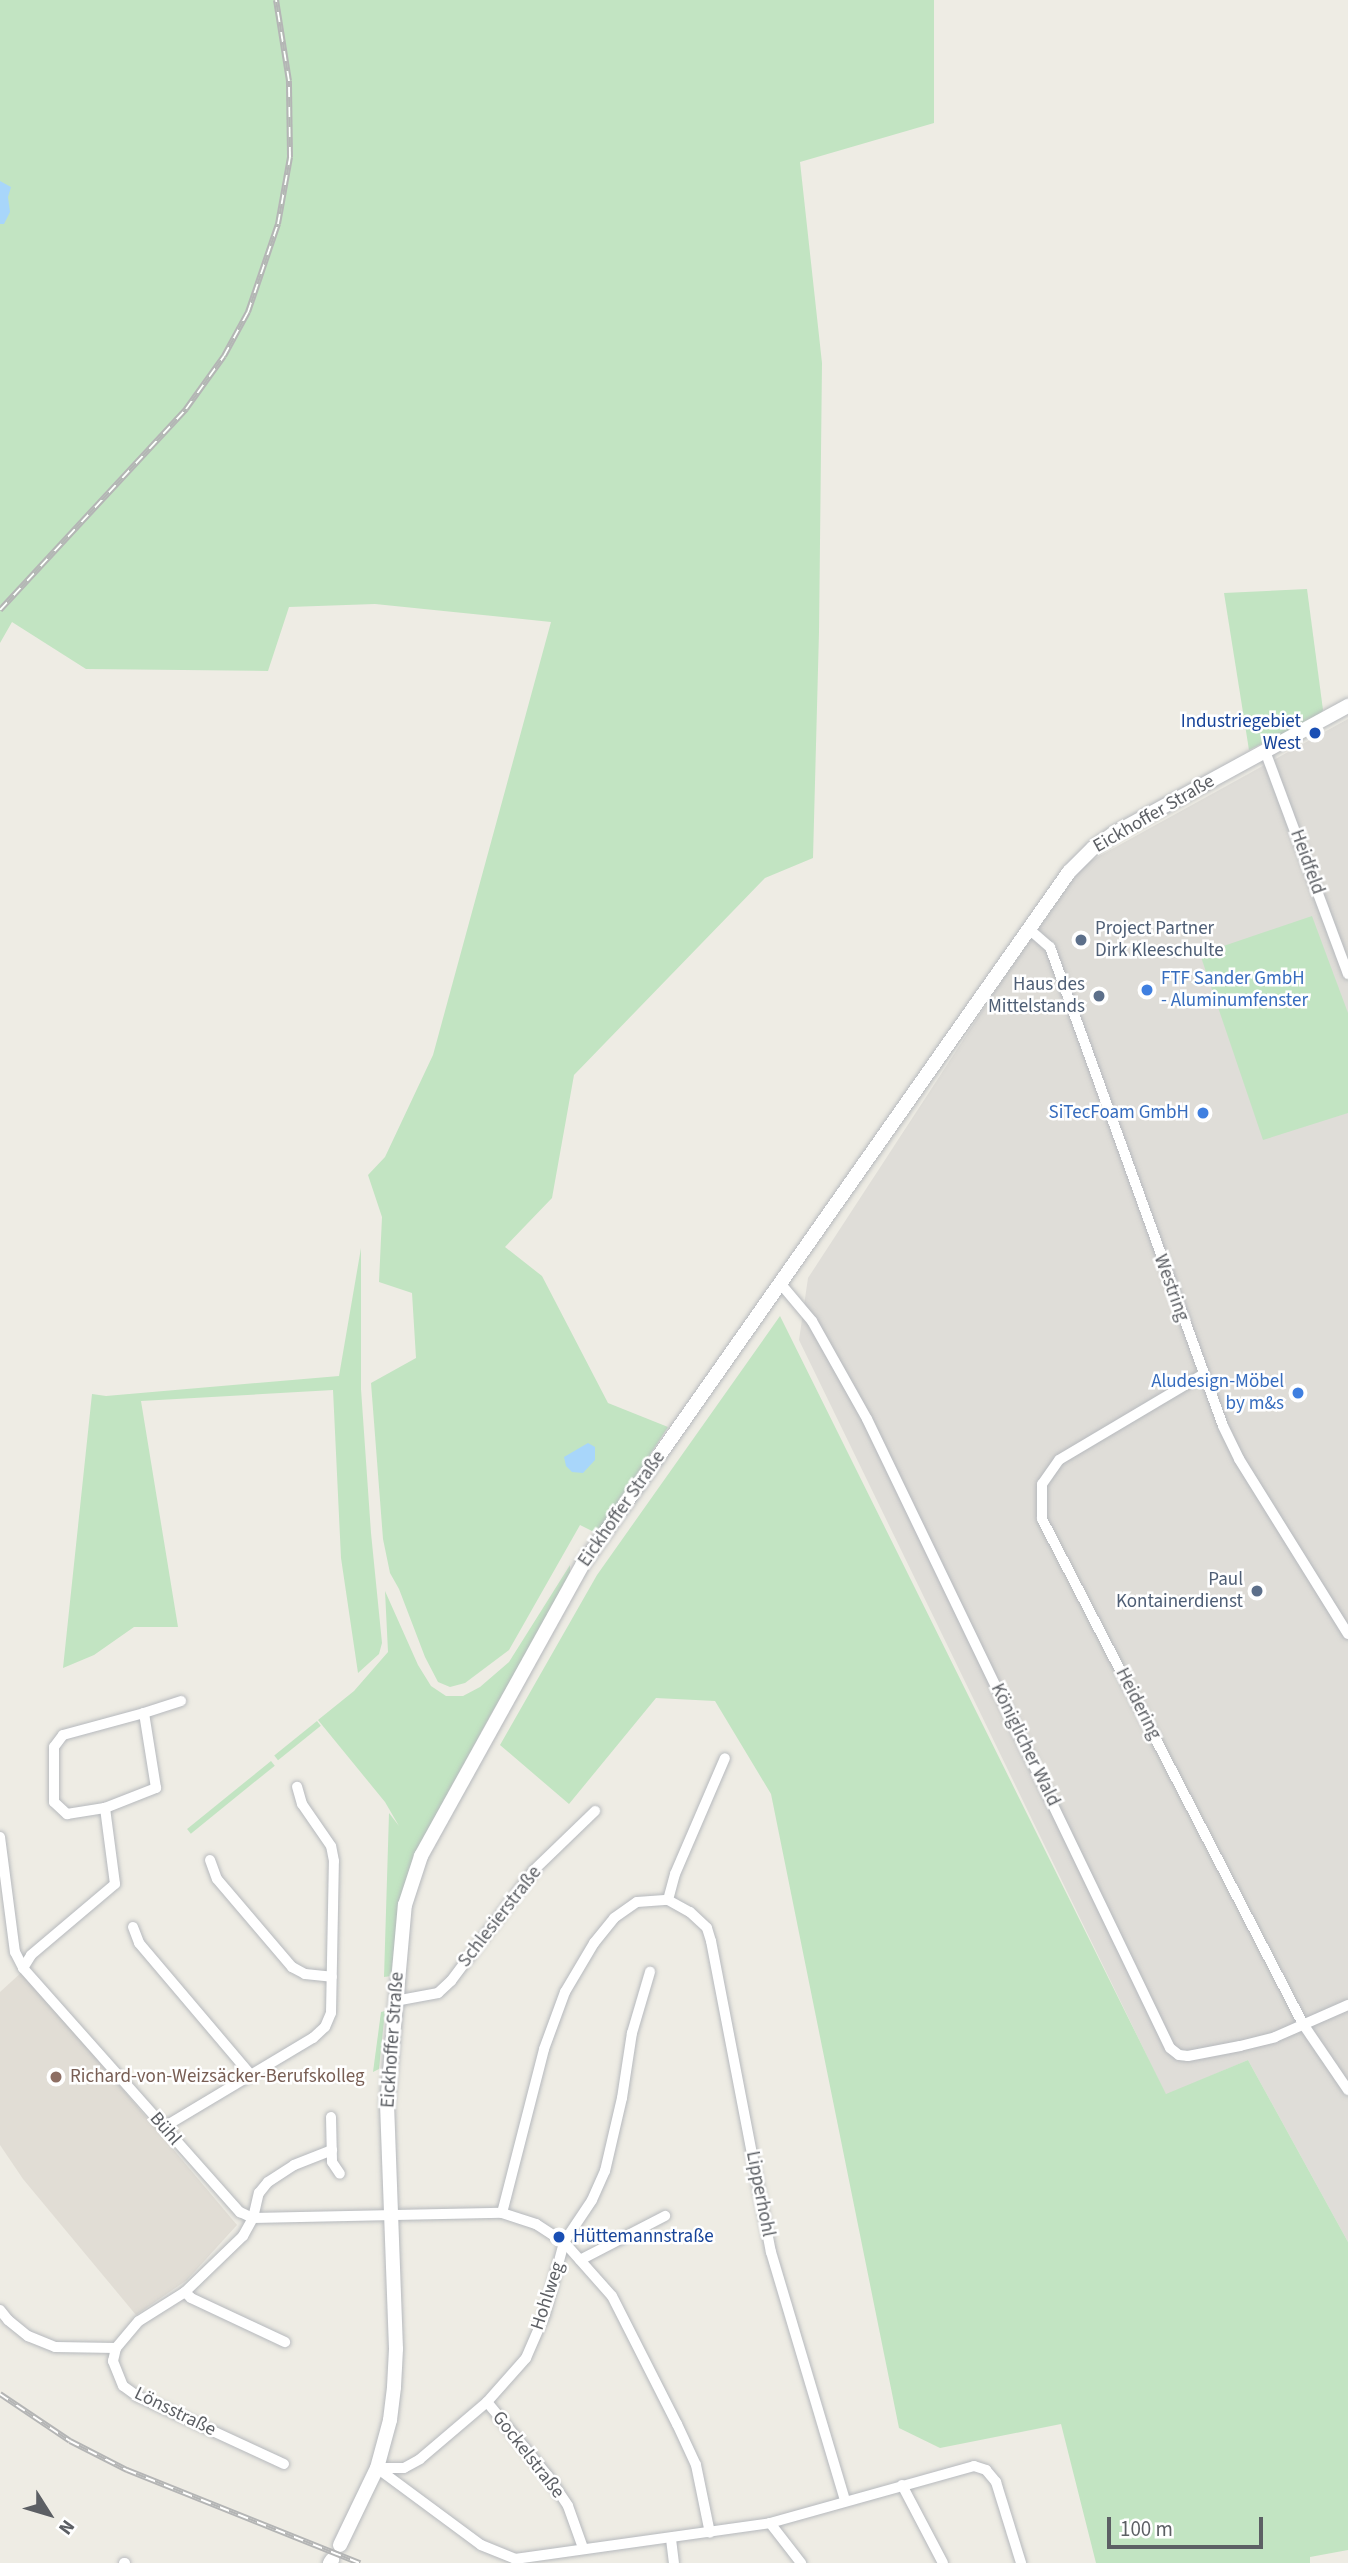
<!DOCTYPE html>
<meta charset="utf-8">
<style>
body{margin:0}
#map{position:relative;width:1348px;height:2563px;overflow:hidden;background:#eeece4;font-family:"Source Sans 3",sans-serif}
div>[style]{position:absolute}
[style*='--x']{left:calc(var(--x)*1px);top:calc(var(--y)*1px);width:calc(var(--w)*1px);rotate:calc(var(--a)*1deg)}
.industrial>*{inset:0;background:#dfddd8}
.education>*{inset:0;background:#e1ddd5}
.green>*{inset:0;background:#c2e4c2;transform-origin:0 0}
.water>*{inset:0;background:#a8d6fa}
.roads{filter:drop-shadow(0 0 2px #b6b9bd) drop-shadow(0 0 2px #b6b9bd)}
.minor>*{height:10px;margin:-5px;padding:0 5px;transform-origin:5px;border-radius:5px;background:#fff}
.secondary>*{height:14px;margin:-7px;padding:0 7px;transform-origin:7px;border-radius:7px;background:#fff}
.rail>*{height:6px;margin-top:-3px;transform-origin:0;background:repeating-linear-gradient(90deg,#fff 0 10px,#b4b5b5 0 20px);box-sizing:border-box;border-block:2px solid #b4b5b5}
.dots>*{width:19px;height:19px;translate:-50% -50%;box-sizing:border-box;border:4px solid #fff;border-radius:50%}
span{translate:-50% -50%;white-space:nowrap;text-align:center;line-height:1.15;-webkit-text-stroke:5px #fff;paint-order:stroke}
.transit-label{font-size:19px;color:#164399}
.right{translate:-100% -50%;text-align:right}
.left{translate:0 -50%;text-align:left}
.street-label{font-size:19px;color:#5c5f64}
.service-label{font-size:19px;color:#4e5e75}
.shop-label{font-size:19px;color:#366cbe}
.education-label{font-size:19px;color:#785e54}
.north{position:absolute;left:14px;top:2479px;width:70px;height:70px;-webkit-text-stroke:5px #fff;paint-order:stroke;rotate:127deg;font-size:19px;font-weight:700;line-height:28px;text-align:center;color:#5c5f64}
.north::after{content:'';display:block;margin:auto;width:24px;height:32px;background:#5c5f64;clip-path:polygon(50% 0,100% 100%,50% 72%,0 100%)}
.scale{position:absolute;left:1107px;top:2517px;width:156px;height:32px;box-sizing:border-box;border:4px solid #5c5f64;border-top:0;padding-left:9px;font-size:21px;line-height:24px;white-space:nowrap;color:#5c5f64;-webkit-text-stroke:5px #fff;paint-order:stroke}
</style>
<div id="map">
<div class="industrial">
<div style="clip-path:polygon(1348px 719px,1348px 2242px,1248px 2060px,1166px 2095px,799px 1340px,808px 1278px,1001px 982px,1083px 865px)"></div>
</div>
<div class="education">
<div style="clip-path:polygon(23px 1971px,237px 2225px,187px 2280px,136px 2315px,23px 2179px,0 2145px,0 1992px)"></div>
</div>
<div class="green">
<div style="clip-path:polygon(0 0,934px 0,934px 123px,800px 162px,822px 363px,819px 632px,813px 858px,765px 878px,574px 1075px,552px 1198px,505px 1247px,542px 1276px,608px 1403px,668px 1427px,598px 1534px,580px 1525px,509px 1650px,465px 1683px,450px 1687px,438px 1682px,425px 1657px,399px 1589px,390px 1573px,383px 1539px,371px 1383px,416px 1358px,412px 1293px,379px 1282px,382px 1217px,368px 1175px,385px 1157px,433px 1055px,551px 622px,375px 604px,289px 607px,268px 671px,86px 669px,12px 622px,0 643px)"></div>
<div style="clip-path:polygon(1307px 589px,1323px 710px,1320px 715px,1249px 750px,1224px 593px)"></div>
<div style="clip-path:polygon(1312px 916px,1348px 1013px,1348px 1113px,1263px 1140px,1200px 954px)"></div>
<div style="clip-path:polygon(361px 1248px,361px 1389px,371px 1533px,382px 1643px,379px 1654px,358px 1673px,341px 1558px,333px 1390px,141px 1401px,178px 1627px,134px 1627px,94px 1655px,63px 1668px,92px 1394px,106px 1396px,339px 1376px)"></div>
<div style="clip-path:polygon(780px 1316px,1166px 2094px,1248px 2060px,1348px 2242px,1348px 2550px,1310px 2557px,1310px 2563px,1096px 2563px,1061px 2424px,940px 2448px,899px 2428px,771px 1794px,715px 1701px,656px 1698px,569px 1804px,500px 1745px,597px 1575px)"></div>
<div style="clip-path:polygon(570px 1565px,570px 1578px,490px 1716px,413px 1857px,399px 1905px,391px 1976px,384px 1977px,389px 1813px,399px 1826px,385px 1802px,318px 1720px,354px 1691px,388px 1652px,385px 1591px,418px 1665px,431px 1686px,446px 1696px,463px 1696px,480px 1687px,509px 1662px)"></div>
<div style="left:317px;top:1721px;width:6px;height:55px;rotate:51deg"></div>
<div style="left:271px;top:1761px;width:6px;height:108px;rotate:51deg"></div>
<div style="clip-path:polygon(385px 2011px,379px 2069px,373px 2072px,381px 2012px)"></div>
</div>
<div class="water">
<div style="clip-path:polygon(0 181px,11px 187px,8px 197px,10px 212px,4px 224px,0 224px)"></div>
<div style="clip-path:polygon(588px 1443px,595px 1447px,595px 1460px,583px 1473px,572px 1472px,566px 1466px,564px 1457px)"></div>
</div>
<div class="roads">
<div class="minor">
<div style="--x:1265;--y:751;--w:238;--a:69.6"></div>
<div style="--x:1029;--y:929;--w:28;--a:41"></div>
<div style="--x:1050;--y:947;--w:509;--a:70.14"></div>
<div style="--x:1223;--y:1426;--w:37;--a:64"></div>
<div style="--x:1239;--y:1459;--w:206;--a:58.1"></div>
<div style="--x:780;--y:1283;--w:50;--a:49.9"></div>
<div style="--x:812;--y:1321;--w:112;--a:60.7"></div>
<div style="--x:867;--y:1419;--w:698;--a:64.28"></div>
<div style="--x:1170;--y:2048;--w:11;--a:38"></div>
<div style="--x:1179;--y:2055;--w:9;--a:6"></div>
<div style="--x:1188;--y:2056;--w:53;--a:-10.9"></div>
<div style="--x:1240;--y:2046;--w:36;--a:-14"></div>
<div style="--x:1275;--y:2037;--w:80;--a:-23.7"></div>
<div style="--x:1202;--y:1375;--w:166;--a:149.3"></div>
<div style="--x:1059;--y:1460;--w:29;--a:125"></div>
<div style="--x:1042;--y:1484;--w:35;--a:90"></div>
<div style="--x:1042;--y:1519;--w:568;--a:62.67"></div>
<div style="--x:1303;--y:2024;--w:80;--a:55.7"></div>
<div style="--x:144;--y:1713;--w:39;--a:-18"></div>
<div style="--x:0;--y:1837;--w:116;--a:82.6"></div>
<div style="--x:15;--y:1952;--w:18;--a:63"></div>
<div style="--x:23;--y:1968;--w:327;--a:48.4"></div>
<div style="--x:240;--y:2212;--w:14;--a:25"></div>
<div style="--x:253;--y:2218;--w:249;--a:-1.2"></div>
<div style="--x:502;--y:2213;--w:36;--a:18"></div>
<div style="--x:536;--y:2224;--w:33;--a:33"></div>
<div style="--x:564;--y:2242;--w:72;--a:48.4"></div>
<div style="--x:612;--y:2296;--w:144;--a:63.1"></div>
<div style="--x:677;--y:2424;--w:45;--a:65.1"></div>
<div style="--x:696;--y:2465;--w:69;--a:78.4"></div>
<div style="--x:210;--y:1860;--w:20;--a:70"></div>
<div style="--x:217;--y:1879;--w:116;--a:49.6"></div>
<div style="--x:292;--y:1967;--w:15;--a:28"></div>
<div style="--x:305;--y:1974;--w:27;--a:6"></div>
<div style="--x:668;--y:1900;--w:27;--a:-75"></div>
<div style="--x:675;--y:1874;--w:126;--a:-66.7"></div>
<div style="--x:133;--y:1927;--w:17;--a:69"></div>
<div style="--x:139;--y:1943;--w:173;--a:49.7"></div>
<div style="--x:23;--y:1968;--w:15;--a:-58"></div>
<div style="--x:31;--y:1955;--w:110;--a:-40.2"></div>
<div style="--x:115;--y:1884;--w:77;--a:-97.5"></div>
<div style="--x:105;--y:1808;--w:55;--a:-21.4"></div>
<div style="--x:156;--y:1788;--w:76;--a:-99.1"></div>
<div style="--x:144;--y:1713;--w:84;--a:164.8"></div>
<div style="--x:63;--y:1735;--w:15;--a:127"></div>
<div style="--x:54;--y:1747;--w:55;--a:90"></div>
<div style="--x:54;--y:1802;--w:18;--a:43"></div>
<div style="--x:67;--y:1814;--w:38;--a:-9"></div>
<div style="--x:395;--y:2001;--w:44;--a:-10.5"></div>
<div style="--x:438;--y:1993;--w:18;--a:-43"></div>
<div style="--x:451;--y:1981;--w:139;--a:-53.2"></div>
<div style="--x:534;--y:1870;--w:85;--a:-44"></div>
<div style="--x:331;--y:2117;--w:45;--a:88.7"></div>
<div style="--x:332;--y:2162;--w:14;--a:56"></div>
<div style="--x:164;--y:2127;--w:174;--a:-30.9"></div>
<div style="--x:313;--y:2038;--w:16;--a:-43"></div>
<div style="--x:325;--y:2027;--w:15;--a:-67"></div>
<div style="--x:331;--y:2013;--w:152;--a:-88.9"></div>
<div style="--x:334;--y:1861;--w:15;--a:-101"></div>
<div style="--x:331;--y:1846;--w:51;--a:-124.6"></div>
<div style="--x:302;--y:1804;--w:18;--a:-106"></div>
<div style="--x:502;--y:2213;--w:169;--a:-75.6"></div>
<div style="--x:544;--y:2049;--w:61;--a:-69.8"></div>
<div style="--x:565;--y:1992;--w:57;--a:-59.4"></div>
<div style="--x:594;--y:1943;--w:32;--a:-51"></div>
<div style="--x:614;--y:1918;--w:28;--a:-35"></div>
<div style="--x:637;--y:1902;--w:31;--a:-4"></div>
<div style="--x:668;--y:1900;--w:25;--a:29"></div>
<div style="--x:690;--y:1912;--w:23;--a:43"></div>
<div style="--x:707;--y:1928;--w:14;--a:73"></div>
<div style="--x:711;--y:1941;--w:317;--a:79.1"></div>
<div style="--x:771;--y:2252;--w:260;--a:73.4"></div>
<div style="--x:580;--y:2260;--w:96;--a:-27.4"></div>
<div style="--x:185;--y:2292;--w:8;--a:45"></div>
<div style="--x:191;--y:2298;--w:104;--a:25.1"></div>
<div style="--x:0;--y:2310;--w:13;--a:51"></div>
<div style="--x:8;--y:2320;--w:26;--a:39"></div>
<div style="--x:28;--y:2336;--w:29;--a:22"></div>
<div style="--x:55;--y:2347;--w:61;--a:0.9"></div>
<div style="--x:487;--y:2402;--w:96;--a:50.5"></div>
<div style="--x:548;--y:2476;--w:36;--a:56"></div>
<div style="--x:568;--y:2506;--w:45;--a:70.3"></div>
<div style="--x:284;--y:2464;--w:162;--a:-155.2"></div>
<div style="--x:137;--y:2396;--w:17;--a:-144"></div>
<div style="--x:123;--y:2386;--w:27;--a:-112"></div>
<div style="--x:113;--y:2361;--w:13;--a:-77"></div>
<div style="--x:116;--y:2348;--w:35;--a:-50"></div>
<div style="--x:139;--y:2321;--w:54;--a:-32.2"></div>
<div style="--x:185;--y:2292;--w:81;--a:-44"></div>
<div style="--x:243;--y:2236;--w:21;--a:-61"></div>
<div style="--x:253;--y:2218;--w:26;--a:-77"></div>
<div style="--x:259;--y:2193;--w:14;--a:-51"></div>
<div style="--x:268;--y:2182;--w:31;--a:-33"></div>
<div style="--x:294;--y:2165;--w:41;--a:-21.5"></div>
<div style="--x:377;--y:2468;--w:129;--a:36.5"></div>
<div style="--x:481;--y:2545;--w:37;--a:22"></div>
<div style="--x:515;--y:2559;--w:258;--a:-8"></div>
<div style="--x:770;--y:2523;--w:212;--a:-15.6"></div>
<div style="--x:974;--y:2466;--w:13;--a:18"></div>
<div style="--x:986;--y:2470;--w:16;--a:50"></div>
<div style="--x:996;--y:2482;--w:85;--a:72.8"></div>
<div style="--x:378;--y:2468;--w:26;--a:0"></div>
<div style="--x:404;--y:2468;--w:18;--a:-29"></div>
<div style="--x:420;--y:2459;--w:88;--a:-40.4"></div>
<div style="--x:487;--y:2402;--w:59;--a:-48.4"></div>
<div style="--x:526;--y:2358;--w:48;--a:-66.6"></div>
<div style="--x:545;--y:2314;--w:74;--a:-75.2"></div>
<div style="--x:564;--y:2242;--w:50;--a:-56.3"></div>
<div style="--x:592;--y:2200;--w:32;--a:-66"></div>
<div style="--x:605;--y:2171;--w:75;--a:-76.9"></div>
<div style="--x:622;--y:2098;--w:66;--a:-81.3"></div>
<div style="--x:632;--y:2033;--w:64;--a:-73.6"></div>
<div style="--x:902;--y:2485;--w:88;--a:62.3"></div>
<div style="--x:770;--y:2523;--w:51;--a:52.2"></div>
<div style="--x:671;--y:2539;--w:24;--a:83"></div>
<div style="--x:124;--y:2563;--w:1;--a:0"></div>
</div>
<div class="secondary">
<div style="--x:340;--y:2545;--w:85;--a:-64.3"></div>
<div style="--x:377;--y:2468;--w:50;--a:-74.8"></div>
<div style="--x:390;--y:2420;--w:33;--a:-83"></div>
<div style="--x:394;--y:2387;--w:38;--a:-87"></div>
<div style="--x:396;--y:2349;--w:244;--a:-92.1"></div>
<div style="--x:387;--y:2105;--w:201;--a:-84.9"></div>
<div style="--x:405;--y:1905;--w:52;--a:-71.9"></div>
<div style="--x:421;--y:1856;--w:334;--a:-61"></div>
<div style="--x:583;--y:1564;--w:846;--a:-54.92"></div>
<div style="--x:1069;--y:872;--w:34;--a:-45"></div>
<div style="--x:1093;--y:848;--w:24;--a:-35"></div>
<div style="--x:1113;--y:834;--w:268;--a:-28.6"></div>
<div style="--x:330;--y:2563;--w:4;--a:-56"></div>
</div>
</div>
<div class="rail">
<div style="--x:0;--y:610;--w:274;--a:-47.2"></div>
<div style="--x:186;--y:409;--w:65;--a:-54.4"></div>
<div style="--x:224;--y:356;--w:50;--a:-61.4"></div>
<div style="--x:248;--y:312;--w:93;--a:-71.2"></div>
<div style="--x:278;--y:224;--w:68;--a:-79.8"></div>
<div style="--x:290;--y:157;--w:76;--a:-90.8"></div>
<div style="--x:289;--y:81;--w:82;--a:-99.1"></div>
<div style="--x:0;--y:2394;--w:84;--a:33.9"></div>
<div style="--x:70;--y:2441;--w:64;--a:27"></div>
<div style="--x:127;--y:2470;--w:251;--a:21.8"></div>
</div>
<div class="dots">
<div style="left:1315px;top:733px;background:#1a4fb4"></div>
<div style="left:1081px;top:940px;background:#5c6f8a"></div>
<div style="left:1147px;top:990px;background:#3f7fe0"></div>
<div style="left:1099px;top:996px;background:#5c6f8a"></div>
<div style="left:1203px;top:1113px;background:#3f7fe0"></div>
<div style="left:1298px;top:1393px;background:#3f7fe0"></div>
<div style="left:1257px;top:1591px;background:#5c6f8a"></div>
<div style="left:56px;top:2077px;background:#8d6e63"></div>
<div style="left:559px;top:2237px;background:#1a4fb4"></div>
</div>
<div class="transit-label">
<span class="right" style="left:1301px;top:733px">Industriegebiet<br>West</span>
<span class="left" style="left:573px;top:2237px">Hüttemannstraße</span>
</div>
<div class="street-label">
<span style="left:1154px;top:814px;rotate:-30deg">Eickhoffer Straße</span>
<span style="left:1307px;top:862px;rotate:70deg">Heidfeld</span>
<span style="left:1171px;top:1288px;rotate:70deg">Westring</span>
<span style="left:622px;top:1509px;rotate:-55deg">Eickhoffer Straße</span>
<span style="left:1138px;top:1704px;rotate:63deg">Heidering</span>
<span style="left:1025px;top:1745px;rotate:64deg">Königlicher Wald</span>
<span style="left:500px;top:1917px;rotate:-52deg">Schlesierstraße</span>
<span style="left:393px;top:2040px;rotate:-86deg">Eickhoffer Straße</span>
<span style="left:165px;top:2129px;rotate:49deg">Bühl</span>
<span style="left:760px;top:2194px;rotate:79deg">Lipperhohl</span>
<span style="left:548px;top:2296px;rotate:-72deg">Hohlweg</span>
<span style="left:175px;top:2412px;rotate:26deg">Lönsstraße</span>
<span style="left:528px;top:2455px;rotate:52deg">Gockelstraße</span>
</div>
<div class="service-label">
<span class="left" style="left:1095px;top:940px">Project Partner<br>Dirk Kleeschulte</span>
<span class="right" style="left:1085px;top:996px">Haus des<br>Mittelstands</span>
<span class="right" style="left:1243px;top:1591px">Paul<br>Kontainerdienst</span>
</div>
<div class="shop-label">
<span class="left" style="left:1161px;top:990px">FTF Sander GmbH<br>- Aluminumfenster</span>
<span class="right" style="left:1189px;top:1113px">SiTecFoam GmbH</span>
<span class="right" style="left:1284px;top:1393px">Aludesign-Möbel<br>by m&amp;s</span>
</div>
<div class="education-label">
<span class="left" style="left:70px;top:2077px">Richard-von-Weizsäcker-Berufskolleg</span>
</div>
<div class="north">N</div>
<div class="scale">100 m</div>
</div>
